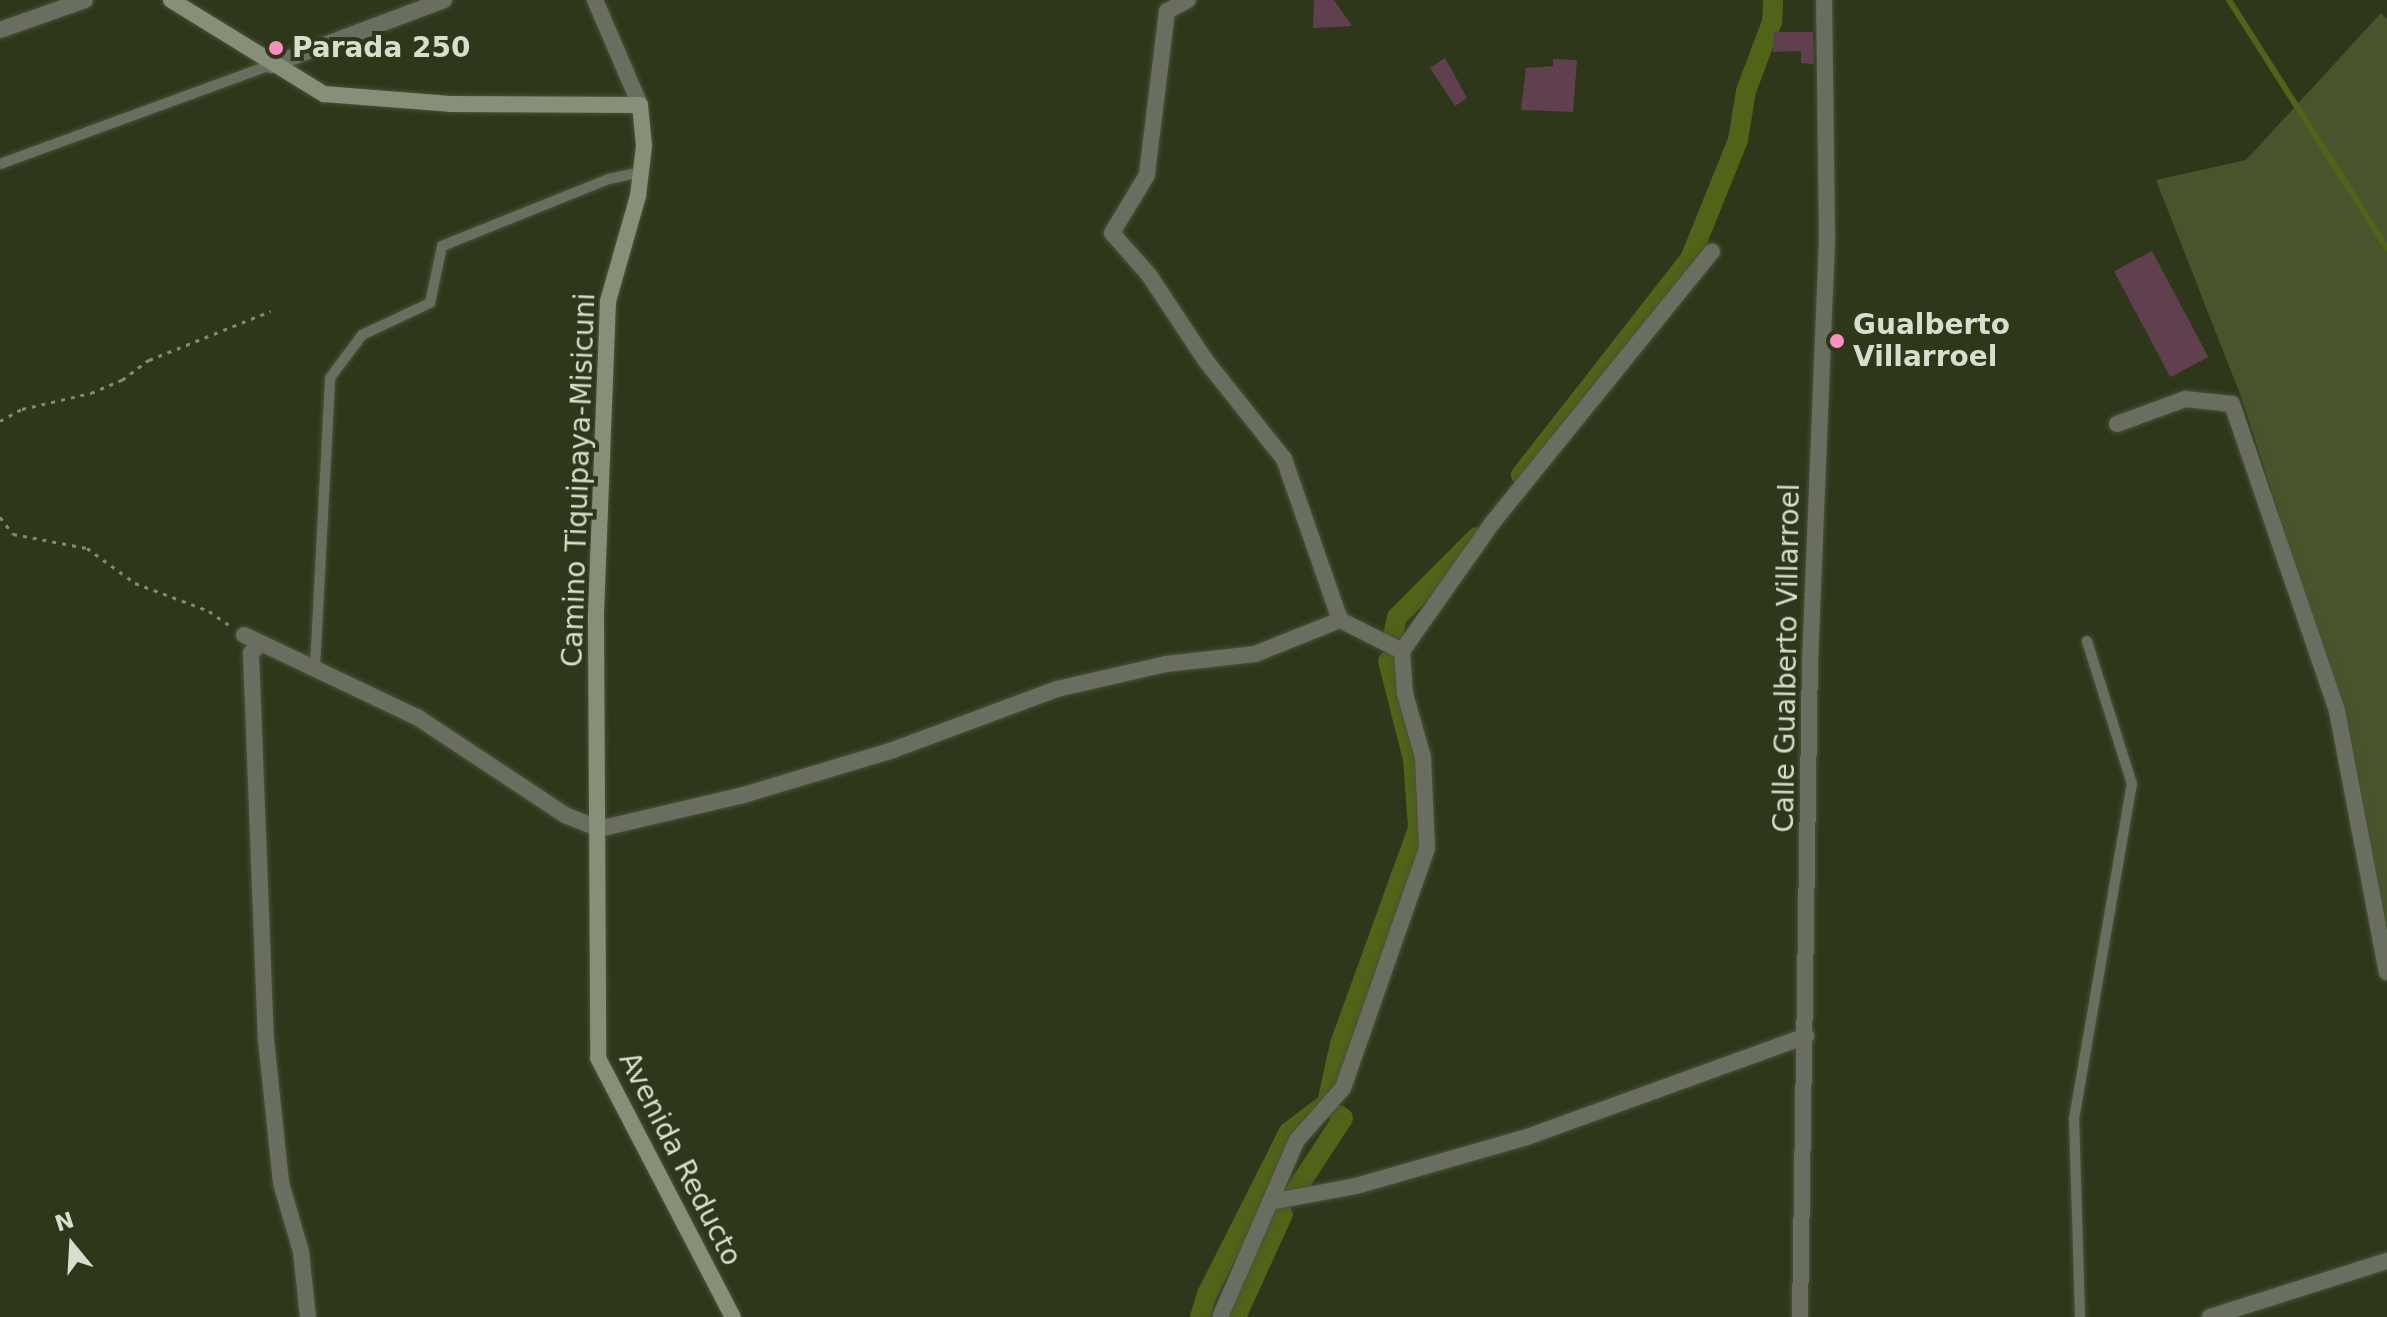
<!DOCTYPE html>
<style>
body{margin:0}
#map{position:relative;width:2387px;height:1317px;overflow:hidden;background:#2e371a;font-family:"DejaVu Sans",sans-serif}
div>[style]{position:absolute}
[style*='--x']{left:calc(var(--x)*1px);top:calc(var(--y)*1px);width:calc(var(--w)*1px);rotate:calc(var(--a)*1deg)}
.green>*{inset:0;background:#48552c}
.stream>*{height:6px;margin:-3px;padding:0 3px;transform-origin:3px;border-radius:3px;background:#4f6319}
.canal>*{height:20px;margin:-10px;padding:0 10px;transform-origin:10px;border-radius:10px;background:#4f6319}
.building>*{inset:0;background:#60404e;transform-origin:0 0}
.path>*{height:3px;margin-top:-1.5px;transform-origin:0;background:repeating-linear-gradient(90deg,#838a73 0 4px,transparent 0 10px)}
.roads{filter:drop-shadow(0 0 2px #495237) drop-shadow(0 0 2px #495237)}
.lane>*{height:10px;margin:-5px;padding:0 5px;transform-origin:5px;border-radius:5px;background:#696e60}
.street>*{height:16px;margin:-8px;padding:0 8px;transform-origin:8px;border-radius:8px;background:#696e60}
.secondary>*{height:16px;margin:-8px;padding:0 8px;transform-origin:8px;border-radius:8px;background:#878f79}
.dots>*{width:22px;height:22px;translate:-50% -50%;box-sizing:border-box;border:4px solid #2e371a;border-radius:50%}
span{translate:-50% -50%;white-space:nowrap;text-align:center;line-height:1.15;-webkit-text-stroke:8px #2e371a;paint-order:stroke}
.poi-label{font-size:28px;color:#d8decd;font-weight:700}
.left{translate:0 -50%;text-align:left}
.street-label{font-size:28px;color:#d8decd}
.north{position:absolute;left:32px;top:1205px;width:80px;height:80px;-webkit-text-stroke:6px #2e371a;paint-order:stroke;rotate:342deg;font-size:22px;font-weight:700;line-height:32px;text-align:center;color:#d8decd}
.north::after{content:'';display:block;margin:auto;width:28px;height:36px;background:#d8decd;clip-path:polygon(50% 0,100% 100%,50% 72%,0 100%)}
</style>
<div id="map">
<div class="green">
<div style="clip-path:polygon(2381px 13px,2387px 19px,2387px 936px,2342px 709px,2242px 399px,2156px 180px,2246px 160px)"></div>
</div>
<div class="stream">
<div style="--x:2229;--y:0;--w:294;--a:57.5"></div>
</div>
<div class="canal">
<div style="--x:1521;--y:475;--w:274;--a:-52"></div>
<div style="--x:1690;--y:259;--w:128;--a:-68"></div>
<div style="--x:1738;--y:140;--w:50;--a:-80.7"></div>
<div style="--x:1746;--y:91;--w:74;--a:-69.4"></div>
<div style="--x:1772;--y:22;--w:22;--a:-87"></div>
<div style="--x:1394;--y:630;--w:13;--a:-77"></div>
<div style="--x:1397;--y:617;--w:113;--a:-45"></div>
<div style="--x:1292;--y:1196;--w:93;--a:-56.8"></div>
<div style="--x:1343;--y:1118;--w:5;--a:-143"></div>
<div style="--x:1200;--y:1317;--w:24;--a:-73"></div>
<div style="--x:1207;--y:1294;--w:182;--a:-63.2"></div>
<div style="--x:1289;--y:1132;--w:48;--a:-37.3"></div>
<div style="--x:1327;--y:1103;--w:60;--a:-77.6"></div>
<div style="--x:1340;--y:1044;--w:230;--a:-70.1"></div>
<div style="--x:1418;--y:828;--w:69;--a:-94.1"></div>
<div style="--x:1413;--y:759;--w:101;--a:-104.3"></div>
<div style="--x:1236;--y:1317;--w:113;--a:-65.5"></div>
</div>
<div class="building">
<div style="clip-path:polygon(1314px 0,1334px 0,1352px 26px,1313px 28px)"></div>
<div style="clip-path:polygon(1774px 32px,1813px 32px,1814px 64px,1801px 63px,1801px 51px,1773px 52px)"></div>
<div style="clip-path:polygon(1445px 58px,1467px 98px,1455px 106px,1430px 68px)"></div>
<div style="clip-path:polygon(1553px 59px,1577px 60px,1573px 112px,1521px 110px,1526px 68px,1553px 66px)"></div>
<div style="left:2152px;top:251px;width:120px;height:43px;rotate:62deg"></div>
</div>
<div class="path">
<div style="--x:0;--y:421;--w:25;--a:-29"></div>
<div style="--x:22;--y:409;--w:71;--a:-13.1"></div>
<div style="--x:91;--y:393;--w:34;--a:-23"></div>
<div style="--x:122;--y:380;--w:34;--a:-37"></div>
<div style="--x:149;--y:360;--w:131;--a:-21.9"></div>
<div style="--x:0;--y:517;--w:21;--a:53"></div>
<div style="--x:13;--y:534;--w:75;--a:10.7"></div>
<div style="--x:87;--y:548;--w:59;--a:36.1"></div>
<div style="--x:135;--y:583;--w:79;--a:20.7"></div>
<div style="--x:209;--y:611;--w:24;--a:35"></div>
</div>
<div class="roads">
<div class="lane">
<div style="--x:0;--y:164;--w:289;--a:-20.1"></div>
<div style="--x:315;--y:667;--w:289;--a:-87"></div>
<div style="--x:330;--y:378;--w:54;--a:-53.3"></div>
<div style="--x:362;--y:335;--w:75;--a:-25.2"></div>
<div style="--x:430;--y:303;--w:58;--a:-78.1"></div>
<div style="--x:442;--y:246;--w:180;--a:-21.9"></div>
<div style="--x:609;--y:179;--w:33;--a:-12"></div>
<div style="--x:2080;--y:1317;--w:198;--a:-91.7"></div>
<div style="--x:2074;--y:1119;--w:340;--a:-80.2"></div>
<div style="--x:2132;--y:784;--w:150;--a:-107.5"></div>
</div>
<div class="street">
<div style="--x:595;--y:0;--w:114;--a:66.8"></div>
<div style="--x:1188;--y:0;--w:24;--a:152"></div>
<div style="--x:1167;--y:11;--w:165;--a:97"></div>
<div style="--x:1147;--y:175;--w:68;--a:121.1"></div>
<div style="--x:1112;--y:233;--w:56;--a:48.6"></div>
<div style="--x:1149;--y:275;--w:103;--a:56.5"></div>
<div style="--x:1206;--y:361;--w:125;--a:51.5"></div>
<div style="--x:1284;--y:459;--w:170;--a:70.8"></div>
<div style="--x:1340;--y:620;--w:69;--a:26.6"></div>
<div style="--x:0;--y:30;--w:90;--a:-19.4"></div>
<div style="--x:271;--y:65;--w:185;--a:-20.6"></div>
<div style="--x:2117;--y:424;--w:72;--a:-20.2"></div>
<div style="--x:2185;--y:399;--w:47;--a:6.1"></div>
<div style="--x:2232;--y:404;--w:324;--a:71.1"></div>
<div style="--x:2337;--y:711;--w:266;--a:79.2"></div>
<div style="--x:244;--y:635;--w:191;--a:25.4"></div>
<div style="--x:417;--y:717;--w:178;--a:33.5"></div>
<div style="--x:565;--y:815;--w:37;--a:22"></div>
<div style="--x:599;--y:829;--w:145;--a:-13.2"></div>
<div style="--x:740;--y:796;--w:160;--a:-16.7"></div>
<div style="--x:893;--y:750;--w:175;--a:-20.4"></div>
<div style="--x:1057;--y:689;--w:112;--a:-12.9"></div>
<div style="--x:1166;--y:664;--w:90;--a:-6.4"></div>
<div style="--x:1255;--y:654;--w:92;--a:-21.8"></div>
<div style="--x:260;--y:644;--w:13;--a:135"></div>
<div style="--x:251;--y:653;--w:387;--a:87.8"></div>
<div style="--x:266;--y:1040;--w:144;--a:84"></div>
<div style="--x:281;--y:1183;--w:72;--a:73.8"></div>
<div style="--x:301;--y:1252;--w:65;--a:83.9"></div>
<div style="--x:1270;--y:1202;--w:87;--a:-10.5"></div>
<div style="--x:1356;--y:1186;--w:178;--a:-16"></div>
<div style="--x:1527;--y:1137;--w:297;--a:-19.9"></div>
<div style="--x:1220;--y:1317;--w:193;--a:-66.5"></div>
<div style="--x:1297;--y:1140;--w:69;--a:-48.5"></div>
<div style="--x:1343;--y:1088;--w:254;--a:-70.7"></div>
<div style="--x:1427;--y:848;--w:91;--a:-92.5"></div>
<div style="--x:1423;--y:757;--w:66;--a:-105.9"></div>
<div style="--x:1405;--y:694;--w:43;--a:-94"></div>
<div style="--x:1402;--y:651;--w:158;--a:-54.8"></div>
<div style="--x:1493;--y:522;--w:348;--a:-51"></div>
<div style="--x:1800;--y:1317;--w:655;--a:-89.13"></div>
<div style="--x:1810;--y:662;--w:421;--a:-87.7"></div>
<div style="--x:1827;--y:241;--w:241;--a:-90.7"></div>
<div style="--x:2210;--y:1317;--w:186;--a:-17.6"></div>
</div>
<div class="secondary">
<div style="--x:171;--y:0;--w:180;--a:31.6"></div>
<div style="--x:324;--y:94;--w:126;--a:4.5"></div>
<div style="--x:450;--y:104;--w:190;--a:0.3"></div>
<div style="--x:640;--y:105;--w:41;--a:84.4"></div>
<div style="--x:644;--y:146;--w:50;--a:96.8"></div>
<div style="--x:638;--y:196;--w:109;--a:105.9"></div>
<div style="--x:608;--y:301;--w:318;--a:92.2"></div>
<div style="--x:596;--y:619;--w:439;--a:89.7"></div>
<div style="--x:598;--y:1058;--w:292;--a:62.5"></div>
</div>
</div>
<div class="dots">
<div style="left:276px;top:48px;background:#fc8fc1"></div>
<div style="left:1837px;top:341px;background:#fc8fc1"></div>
</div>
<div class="poi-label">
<span class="left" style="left:292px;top:48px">Parada 250</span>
<span class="left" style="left:1853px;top:341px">Gualberto<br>Villarroel</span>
</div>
<div class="street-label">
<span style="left:579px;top:480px;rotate:-88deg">Camino Tiquipaya-Misicuni</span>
<span style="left:1787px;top:658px;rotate:-89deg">Calle Gualberto Villarroel</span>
<span style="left:680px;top:1159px;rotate:63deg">Avenida Reducto</span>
</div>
<div class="north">N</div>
</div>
